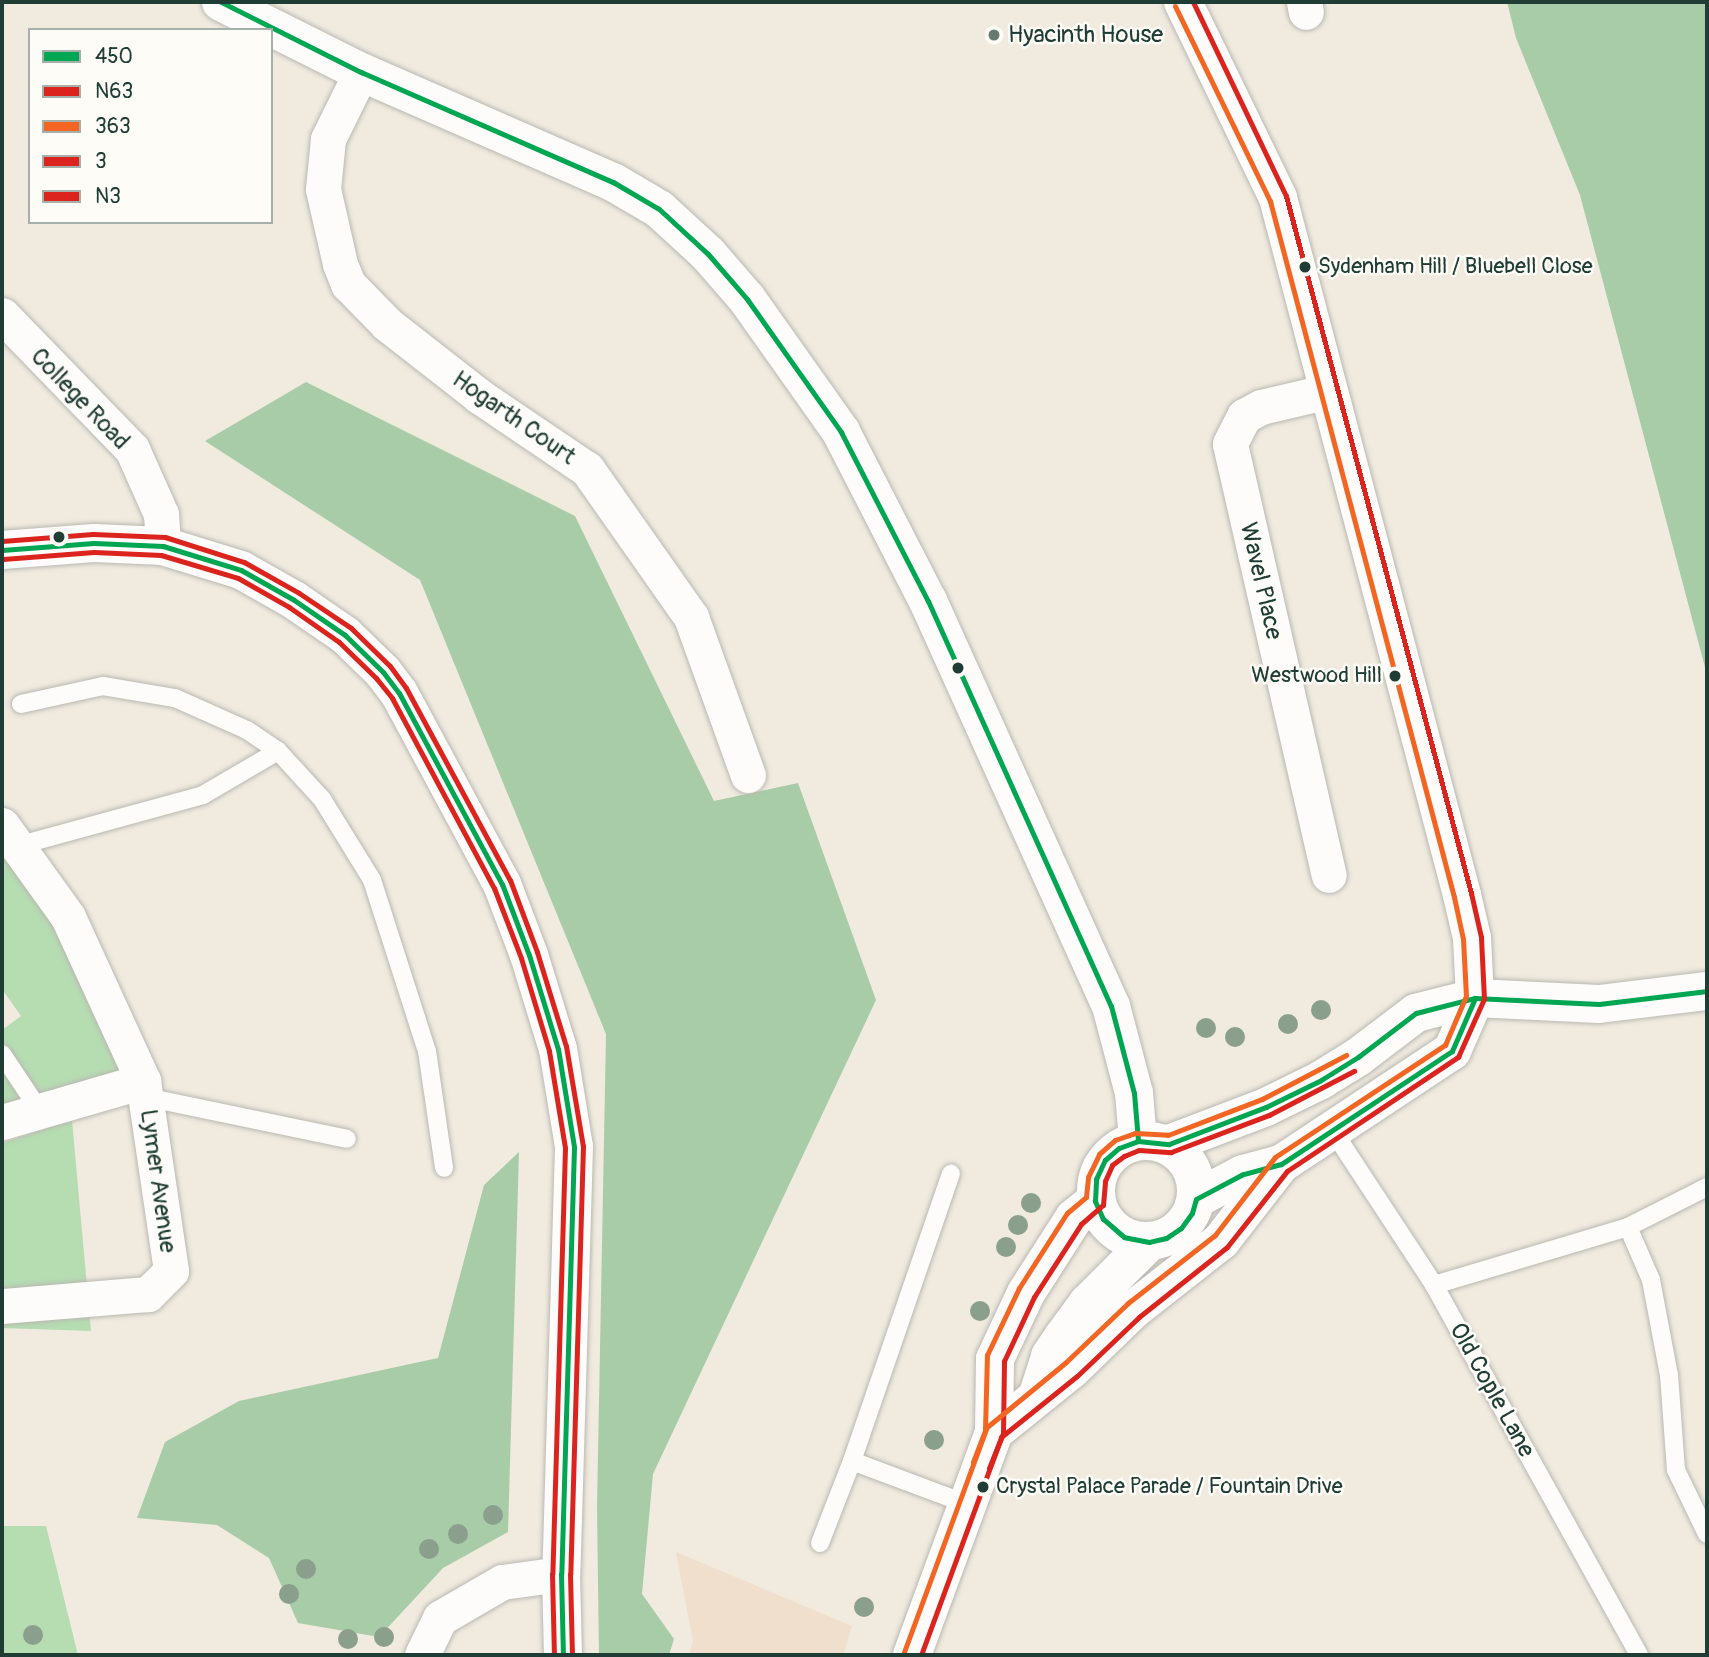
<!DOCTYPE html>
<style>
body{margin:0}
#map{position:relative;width:1709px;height:1657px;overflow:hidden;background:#f0eadf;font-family:Pangolin,sans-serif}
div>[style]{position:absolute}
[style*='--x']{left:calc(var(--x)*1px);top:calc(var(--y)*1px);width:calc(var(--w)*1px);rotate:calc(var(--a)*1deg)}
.built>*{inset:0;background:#f0dfcc}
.green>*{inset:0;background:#b6dcb2}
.forest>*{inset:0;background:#a8cca7}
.roads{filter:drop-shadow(0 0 2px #b9b8b1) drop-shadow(0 0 2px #b9b8b1)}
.lane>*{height:18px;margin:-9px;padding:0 9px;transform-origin:9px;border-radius:9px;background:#fdfcfa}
.street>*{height:35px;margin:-17.5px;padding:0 17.5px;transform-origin:17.5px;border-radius:17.5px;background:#fdfcfa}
.secondary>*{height:38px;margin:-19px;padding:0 19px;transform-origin:19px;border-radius:19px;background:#fdfcfa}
.primary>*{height:38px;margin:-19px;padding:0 19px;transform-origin:19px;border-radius:19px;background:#fdfcfa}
.primary>.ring{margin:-19px;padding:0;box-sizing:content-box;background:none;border:38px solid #fdfcfa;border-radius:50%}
.bus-1>*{height:5px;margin:-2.5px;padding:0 2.5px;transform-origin:2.5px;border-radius:2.5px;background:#00a651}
.bus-2>*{height:5px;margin:-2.5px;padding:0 2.5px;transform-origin:2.5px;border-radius:2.5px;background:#dc241f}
.bus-3>*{height:5px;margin:-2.5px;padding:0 2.5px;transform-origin:2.5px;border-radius:2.5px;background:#f26522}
.bus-4>*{height:5px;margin:-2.5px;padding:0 2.5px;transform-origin:2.5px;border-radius:2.5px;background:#dc241f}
.bus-5>*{height:5px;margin:-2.5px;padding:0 2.5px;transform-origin:2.5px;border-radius:2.5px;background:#dc241f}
.trees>*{width:20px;height:20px;margin:-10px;border-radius:50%;background:#8b9f8d}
.dots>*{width:19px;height:19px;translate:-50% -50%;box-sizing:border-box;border:4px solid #fdfcf7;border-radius:50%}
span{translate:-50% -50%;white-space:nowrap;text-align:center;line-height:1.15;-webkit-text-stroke:5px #fdfcf7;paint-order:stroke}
.bus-label{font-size:22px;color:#1f3d34}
.left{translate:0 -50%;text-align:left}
.right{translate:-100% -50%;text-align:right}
.poi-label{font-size:24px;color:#1f3d34}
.street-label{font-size:24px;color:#1f3d34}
.frame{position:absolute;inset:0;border:4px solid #1f3d34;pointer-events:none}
.legend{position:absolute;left:28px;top:28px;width:245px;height:196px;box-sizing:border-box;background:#fdfcf7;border:2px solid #a4b0a9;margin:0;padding:9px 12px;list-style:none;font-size:21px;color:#1f3d34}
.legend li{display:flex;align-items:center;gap:14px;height:35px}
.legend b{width:35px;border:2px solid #a4b0a9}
</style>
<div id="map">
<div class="built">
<div style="clip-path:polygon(676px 1552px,852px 1626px,843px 1655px,689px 1655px,693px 1641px)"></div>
</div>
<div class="green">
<div style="clip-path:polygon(2px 825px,143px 1081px,2px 1122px,2px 1030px,21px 1016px,2px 989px)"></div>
<div style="clip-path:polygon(72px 1120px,91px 1331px,2px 1328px,2px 1143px)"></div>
<div style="clip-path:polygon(2px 1526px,46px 1526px,78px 1655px,2px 1655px)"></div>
</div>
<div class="forest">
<div style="clip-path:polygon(1507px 2px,1707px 2px,1707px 675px,1580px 195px,1516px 38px)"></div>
<div style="clip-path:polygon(306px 382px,575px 516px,714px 801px,798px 783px,876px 1000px,653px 1474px,642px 1594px,674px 1639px,669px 1655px,599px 1655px,597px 1507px,606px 1034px,420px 580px,205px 441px)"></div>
<div style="clip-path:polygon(519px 1152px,508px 1532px,443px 1568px,379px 1637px,298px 1623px,269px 1558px,217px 1525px,137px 1518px,165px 1442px,239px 1401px,438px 1358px,484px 1185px)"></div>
</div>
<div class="roads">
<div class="lane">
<div style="--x:21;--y:704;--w:84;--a:-12.4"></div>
<div style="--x:103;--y:686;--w:73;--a:9.5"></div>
<div style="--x:175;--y:698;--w:79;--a:24"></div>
<div style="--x:247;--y:730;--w:37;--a:34"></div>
<div style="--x:278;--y:751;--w:65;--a:47.5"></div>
<div style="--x:322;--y:799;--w:95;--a:58.3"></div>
<div style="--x:372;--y:880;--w:180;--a:72.2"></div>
<div style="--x:427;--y:1051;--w:118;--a:81.7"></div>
<div style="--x:17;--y:846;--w:193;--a:-15.3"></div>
<div style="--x:203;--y:795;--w:87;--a:-30.4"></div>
<div style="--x:2;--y:1054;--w:69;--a:56.3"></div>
<div style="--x:145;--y:1097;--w:206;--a:11.7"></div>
<div style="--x:1333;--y:1131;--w:184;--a:56.7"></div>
<div style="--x:1434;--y:1285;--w:423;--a:61"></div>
<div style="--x:1628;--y:1227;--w:58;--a:66.5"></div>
<div style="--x:1651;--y:1280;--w:97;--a:79.3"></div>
<div style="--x:1669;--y:1375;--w:95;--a:85.8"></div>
<div style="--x:1676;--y:1470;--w:71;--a:64.2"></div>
<div style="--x:1434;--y:1285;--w:202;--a:-16.6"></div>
<div style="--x:1628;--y:1227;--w:89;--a:-26.9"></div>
<div style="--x:852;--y:1461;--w:123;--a:20.5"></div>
<div style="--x:820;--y:1543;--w:88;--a:-68.7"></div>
<div style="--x:852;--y:1461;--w:304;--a:-71"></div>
</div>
<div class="street">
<div style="--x:1304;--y:2;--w:10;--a:79"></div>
<div style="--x:361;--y:72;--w:75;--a:116.2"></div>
<div style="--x:328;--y:139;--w:50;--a:95.7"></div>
<div style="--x:323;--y:189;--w:77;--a:77.2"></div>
<div style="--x:340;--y:264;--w:22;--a:68"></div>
<div style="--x:348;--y:284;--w:56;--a:45.7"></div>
<div style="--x:387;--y:324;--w:117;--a:38"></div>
<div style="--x:479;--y:396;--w:130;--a:34.1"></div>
<div style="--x:587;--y:469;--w:181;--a:54.9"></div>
<div style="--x:691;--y:617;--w:168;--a:70.2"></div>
<div style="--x:2;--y:315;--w:187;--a:45.9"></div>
<div style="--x:132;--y:449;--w:71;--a:66"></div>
<div style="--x:161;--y:514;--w:32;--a:86"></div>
<div style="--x:1329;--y:391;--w:70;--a:166.8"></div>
<div style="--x:1261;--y:407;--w:19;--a:152"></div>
<div style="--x:1244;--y:416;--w:31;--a:117"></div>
<div style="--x:1230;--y:444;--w:442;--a:77.1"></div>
<div style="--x:2;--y:825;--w:113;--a:54.3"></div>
<div style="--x:68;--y:917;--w:180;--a:65.4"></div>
<div style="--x:143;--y:1081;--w:192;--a:81.6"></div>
<div style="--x:171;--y:1271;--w:33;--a:135"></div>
<div style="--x:148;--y:1294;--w:146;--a:175.3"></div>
<div style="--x:2;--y:1122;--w:147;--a:-16.2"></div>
<div style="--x:422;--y:1655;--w:41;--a:-64.1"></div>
<div style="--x:440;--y:1618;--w:72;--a:-30.1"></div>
<div style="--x:502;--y:1582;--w:60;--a:-7.7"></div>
</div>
<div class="secondary">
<div style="--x:221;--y:2;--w:157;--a:26.6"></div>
<div style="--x:361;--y:72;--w:275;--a:23.6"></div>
<div style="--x:613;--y:182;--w:53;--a:30.4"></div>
<div style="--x:659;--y:209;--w:67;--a:42.6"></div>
<div style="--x:708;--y:254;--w:60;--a:49.1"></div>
<div style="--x:747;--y:299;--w:163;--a:54.7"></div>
<div style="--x:841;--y:432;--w:190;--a:62.8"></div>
<div style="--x:928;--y:601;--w:444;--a:65.7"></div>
<div style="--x:1111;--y:1006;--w:90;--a:75.2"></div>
<div style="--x:1134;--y:1093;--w:48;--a:85.2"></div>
<div style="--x:1183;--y:2;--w:218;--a:64.1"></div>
<div style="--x:1278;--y:198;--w:721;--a:75.21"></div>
<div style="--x:1462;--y:895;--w:44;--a:76.9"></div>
<div style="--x:1472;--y:938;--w:60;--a:87.1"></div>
</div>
<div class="primary">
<div style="--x:2;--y:550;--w:92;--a:-4.4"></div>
<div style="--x:94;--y:543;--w:69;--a:2.5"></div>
<div style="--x:163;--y:546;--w:82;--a:17.1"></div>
<div style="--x:241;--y:570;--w:61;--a:29.5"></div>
<div style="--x:294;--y:600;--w:62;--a:34.5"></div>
<div style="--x:345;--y:635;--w:53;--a:44.2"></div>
<div style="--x:383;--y:672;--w:26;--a:53"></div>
<div style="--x:399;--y:693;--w:217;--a:61.7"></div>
<div style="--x:502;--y:884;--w:76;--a:69.2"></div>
<div style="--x:529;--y:955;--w:98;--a:72.9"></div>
<div style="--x:558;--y:1049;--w:99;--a:80.7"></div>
<div style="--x:574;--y:1147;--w:427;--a:91.7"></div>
<div style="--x:561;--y:1574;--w:81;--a:88.6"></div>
<div class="ring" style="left:1096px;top:1141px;width:62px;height:62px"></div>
<div style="--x:1169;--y:1144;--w:104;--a:-20.9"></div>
<div style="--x:1266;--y:1107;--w:61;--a:-26.1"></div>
<div style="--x:1321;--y:1080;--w:44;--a:-31.9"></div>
<div style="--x:1358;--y:1057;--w:73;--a:-37.2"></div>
<div style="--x:1416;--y:1013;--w:61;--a:-14.3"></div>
<div style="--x:1475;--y:998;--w:124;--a:2.8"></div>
<div style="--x:1599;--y:1004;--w:109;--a:-6.9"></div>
<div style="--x:1196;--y:1199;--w:53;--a:-28"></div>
<div style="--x:1243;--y:1174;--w:39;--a:-15"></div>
<div style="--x:1038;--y:1394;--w:40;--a:-72"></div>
<div style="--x:1050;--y:1356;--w:23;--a:-56"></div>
<div style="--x:1063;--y:1337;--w:41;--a:-54"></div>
<div style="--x:1087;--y:1304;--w:88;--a:-45"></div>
<div style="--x:994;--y:1432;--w:100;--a:-38.9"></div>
<div style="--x:1072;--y:1369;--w:85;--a:-44"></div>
<div style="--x:1133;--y:1310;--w:112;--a:-38.1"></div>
<div style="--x:1221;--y:1241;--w:98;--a:-52.1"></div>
<div style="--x:1281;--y:1164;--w:205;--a:-33.5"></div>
<div style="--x:1452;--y:1051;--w:58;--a:-66.5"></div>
<div style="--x:912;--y:1655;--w:238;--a:-69.8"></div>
<div style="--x:994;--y:1432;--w:73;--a:-89.2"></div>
<div style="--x:995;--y:1359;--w:73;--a:-64.8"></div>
<div style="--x:1026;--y:1293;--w:89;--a:-57.4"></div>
<div style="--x:1074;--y:1218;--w:27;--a:-39"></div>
</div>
</div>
<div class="bus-1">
<div style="--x:221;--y:2;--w:157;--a:26.6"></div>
<div style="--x:361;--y:72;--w:275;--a:23.6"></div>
<div style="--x:613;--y:182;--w:53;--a:30.4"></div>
<div style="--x:659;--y:209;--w:67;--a:42.6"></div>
<div style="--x:708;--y:254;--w:60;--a:49.1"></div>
<div style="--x:747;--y:299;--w:163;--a:54.7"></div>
<div style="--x:841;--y:432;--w:190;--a:62.8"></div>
<div style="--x:928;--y:601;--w:444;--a:65.7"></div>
<div style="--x:1111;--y:1006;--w:90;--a:75.2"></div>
<div style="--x:1134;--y:1093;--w:48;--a:85.2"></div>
<div style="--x:2;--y:550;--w:92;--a:-4.4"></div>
<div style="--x:94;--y:543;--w:69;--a:2.5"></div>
<div style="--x:163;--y:546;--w:82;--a:17.1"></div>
<div style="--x:241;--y:570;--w:61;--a:29.5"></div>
<div style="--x:294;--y:600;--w:62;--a:34.5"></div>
<div style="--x:345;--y:635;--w:53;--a:44.2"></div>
<div style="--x:383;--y:672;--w:26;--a:53"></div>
<div style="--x:399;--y:693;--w:217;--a:61.7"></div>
<div style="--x:502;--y:884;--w:76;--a:69.2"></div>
<div style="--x:529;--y:955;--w:98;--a:72.9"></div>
<div style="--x:558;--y:1049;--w:99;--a:80.7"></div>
<div style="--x:574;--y:1147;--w:427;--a:91.7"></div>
<div style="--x:561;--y:1574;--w:81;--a:88.6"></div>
<div style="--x:1475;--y:998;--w:124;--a:2.8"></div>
<div style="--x:1599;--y:1004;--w:109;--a:-6.9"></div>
<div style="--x:1475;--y:998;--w:58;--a:113.5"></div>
<div style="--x:1452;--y:1051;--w:205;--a:146.5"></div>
<div style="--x:1281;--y:1164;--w:39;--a:165"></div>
<div style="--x:1243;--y:1174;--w:53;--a:152"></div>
<div style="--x:1196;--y:1199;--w:15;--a:106"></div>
<div style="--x:1192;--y:1213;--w:19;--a:126"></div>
<div style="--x:1181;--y:1228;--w:18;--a:146"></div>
<div style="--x:1166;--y:1238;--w:17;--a:167"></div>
<div style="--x:1149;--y:1242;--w:25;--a:-169"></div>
<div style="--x:1124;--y:1237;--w:28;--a:-139"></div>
<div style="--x:1103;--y:1219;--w:20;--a:-114"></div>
<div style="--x:1095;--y:1201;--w:22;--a:-87"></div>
<div style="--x:1096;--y:1179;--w:21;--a:-65"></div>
<div style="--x:1105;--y:1160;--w:18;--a:-41"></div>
<div style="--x:1119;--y:1148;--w:20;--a:-20"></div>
<div style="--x:1138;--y:1141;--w:31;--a:6"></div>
<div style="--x:1169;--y:1144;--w:104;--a:-20.9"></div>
<div style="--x:1266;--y:1107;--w:61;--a:-26.1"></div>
<div style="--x:1321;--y:1080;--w:44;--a:-31.9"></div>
<div style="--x:1358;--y:1057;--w:73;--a:-37.2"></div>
<div style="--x:1416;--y:1013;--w:61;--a:-14.3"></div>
</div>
<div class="bus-2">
<div style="--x:989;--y:1468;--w:38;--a:-68"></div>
<div style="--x:1003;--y:1433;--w:72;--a:-89.2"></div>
<div style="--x:1004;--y:1361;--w:71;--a:-64.9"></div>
<div style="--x:1034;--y:1297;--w:87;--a:-57.2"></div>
<div style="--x:1081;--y:1224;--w:29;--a:-41"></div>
<div style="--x:1103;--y:1205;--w:24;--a:-85"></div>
<div style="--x:1105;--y:1181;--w:17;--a:-66"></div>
<div style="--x:1112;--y:1165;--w:15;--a:-37"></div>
<div style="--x:1124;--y:1156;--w:16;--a:-22"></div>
<div style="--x:1139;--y:1150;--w:32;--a:4"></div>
<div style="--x:1171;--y:1152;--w:105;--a:-20.7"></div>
<div style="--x:1269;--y:1115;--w:96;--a:-27.4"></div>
<div style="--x:921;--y:1655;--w:232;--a:-69.8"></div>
<div style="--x:1001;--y:1437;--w:97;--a:-38.8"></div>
<div style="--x:1077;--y:1376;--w:86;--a:-43.6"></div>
<div style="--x:1139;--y:1317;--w:112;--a:-38.5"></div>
<div style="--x:1227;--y:1247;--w:97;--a:-51.7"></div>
<div style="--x:1287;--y:1171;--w:206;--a:-33.7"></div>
<div style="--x:1458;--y:1057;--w:64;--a:-65.9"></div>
<div style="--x:1484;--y:999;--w:62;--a:-92.8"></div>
<div style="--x:1481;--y:937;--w:45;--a:-102.8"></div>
<div style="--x:1471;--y:893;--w:721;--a:-104.86"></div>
<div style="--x:1286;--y:196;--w:215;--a:-115.6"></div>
</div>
<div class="bus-3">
<div style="--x:973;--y:1462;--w:34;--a:-69"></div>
<div style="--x:985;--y:1430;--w:75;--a:-88.5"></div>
<div style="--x:987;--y:1355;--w:74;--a:-64.5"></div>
<div style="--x:1019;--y:1288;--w:89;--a:-57.4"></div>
<div style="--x:1067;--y:1213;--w:25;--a:-40"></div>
<div style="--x:1086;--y:1197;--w:20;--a:-84"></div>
<div style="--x:1088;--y:1177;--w:25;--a:-64"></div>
<div style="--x:1099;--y:1154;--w:21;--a:-41"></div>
<div style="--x:1115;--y:1140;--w:21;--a:-19"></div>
<div style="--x:1135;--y:1133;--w:33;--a:3"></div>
<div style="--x:1168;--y:1135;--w:101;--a:-21"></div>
<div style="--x:1262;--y:1099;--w:95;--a:-27.6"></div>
<div style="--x:904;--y:1652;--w:240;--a:-69.8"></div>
<div style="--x:987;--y:1427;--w:102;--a:-39.4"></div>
<div style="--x:1066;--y:1362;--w:86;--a:-43.6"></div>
<div style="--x:1128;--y:1303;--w:110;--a:-38"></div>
<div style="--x:1215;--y:1235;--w:98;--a:-52.4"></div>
<div style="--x:1275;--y:1157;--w:204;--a:-33.4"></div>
<div style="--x:1445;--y:1045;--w:53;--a:-66.8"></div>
<div style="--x:1466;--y:996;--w:57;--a:-93"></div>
<div style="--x:1463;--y:939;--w:43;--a:-102.1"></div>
<div style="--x:1454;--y:897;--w:720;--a:-104.81"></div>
<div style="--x:1270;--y:201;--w:217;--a:-116"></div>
</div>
<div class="bus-4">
<div style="--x:3;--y:559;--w:91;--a:-4.4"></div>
<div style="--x:94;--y:552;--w:67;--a:2.6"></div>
<div style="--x:161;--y:555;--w:80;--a:16.6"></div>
<div style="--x:238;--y:578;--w:59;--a:29.6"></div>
<div style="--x:289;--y:607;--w:61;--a:35"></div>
<div style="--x:339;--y:642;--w:52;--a:44.2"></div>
<div style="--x:376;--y:678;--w:26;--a:51"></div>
<div style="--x:392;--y:698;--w:216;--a:61.8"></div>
<div style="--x:494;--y:888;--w:75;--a:68.9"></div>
<div style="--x:521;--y:958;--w:97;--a:73.2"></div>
<div style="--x:549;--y:1051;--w:98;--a:80.6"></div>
<div style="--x:565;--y:1148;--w:426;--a:91.7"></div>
<div style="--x:552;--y:1574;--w:81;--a:88.6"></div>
</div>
<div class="bus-5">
<div style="--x:2;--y:541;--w:91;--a:-4.4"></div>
<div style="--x:93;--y:534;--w:72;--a:2.4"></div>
<div style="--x:165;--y:537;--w:83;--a:17.6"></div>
<div style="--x:244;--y:562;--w:63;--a:29.4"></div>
<div style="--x:299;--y:593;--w:63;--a:33.9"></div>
<div style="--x:351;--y:628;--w:54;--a:44.3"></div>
<div style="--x:390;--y:666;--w:27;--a:54"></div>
<div style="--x:406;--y:688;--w:218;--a:61.6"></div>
<div style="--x:510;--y:880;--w:77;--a:69.4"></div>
<div style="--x:537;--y:952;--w:98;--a:72.9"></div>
<div style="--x:566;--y:1046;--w:101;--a:80.4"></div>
<div style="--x:583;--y:1146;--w:428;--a:91.7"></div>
<div style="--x:570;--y:1574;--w:81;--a:88.6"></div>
</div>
<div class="trees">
<div style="left:1321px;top:1010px"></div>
<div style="left:1288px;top:1024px"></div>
<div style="left:1206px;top:1028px"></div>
<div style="left:1235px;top:1037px"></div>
<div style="left:1031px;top:1203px"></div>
<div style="left:1018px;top:1225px"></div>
<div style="left:1006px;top:1247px"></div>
<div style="left:980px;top:1311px"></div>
<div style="left:934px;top:1440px"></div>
<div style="left:493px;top:1515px"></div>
<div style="left:458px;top:1534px"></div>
<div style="left:429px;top:1549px"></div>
<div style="left:306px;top:1569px"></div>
<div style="left:289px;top:1594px"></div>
<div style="left:864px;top:1607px"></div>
<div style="left:33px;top:1635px"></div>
<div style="left:384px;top:1637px"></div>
<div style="left:348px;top:1639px"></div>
</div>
<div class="dots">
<div style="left:994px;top:35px;background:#687a70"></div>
<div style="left:1305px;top:267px;background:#1f3d34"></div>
<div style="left:59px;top:537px;background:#1f3d34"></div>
<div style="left:958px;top:668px;background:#1f3d34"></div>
<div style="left:1395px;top:676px;background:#1f3d34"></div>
<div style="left:983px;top:1487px;background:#1f3d34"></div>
</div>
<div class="bus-label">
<span class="left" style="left:1318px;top:267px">Sydenham Hill / Bluebell Close</span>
<span class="right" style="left:1382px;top:676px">Westwood Hill</span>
<span class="left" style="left:996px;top:1487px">Crystal Palace Parade / Fountain Drive</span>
</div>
<div class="poi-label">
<span class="left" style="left:1008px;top:35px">Hyacinth House</span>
</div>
<div class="street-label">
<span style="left:80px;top:399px;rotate:46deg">College Road</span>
<span style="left:514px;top:418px;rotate:35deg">Hogarth Court</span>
<span style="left:1261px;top:581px;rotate:77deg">Wavel Place</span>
<span style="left:158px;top:1181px;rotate:82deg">Lymer Avenue</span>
<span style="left:1492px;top:1390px;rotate:61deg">Old Cople Lane</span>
</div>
<div class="frame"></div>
<ul class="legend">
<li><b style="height:9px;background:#00a651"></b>450</li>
<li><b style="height:9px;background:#dc241f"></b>N63</li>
<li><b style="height:9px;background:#f26522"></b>363</li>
<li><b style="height:9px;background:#dc241f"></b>3</li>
<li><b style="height:9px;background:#dc241f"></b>N3</li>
</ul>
</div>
